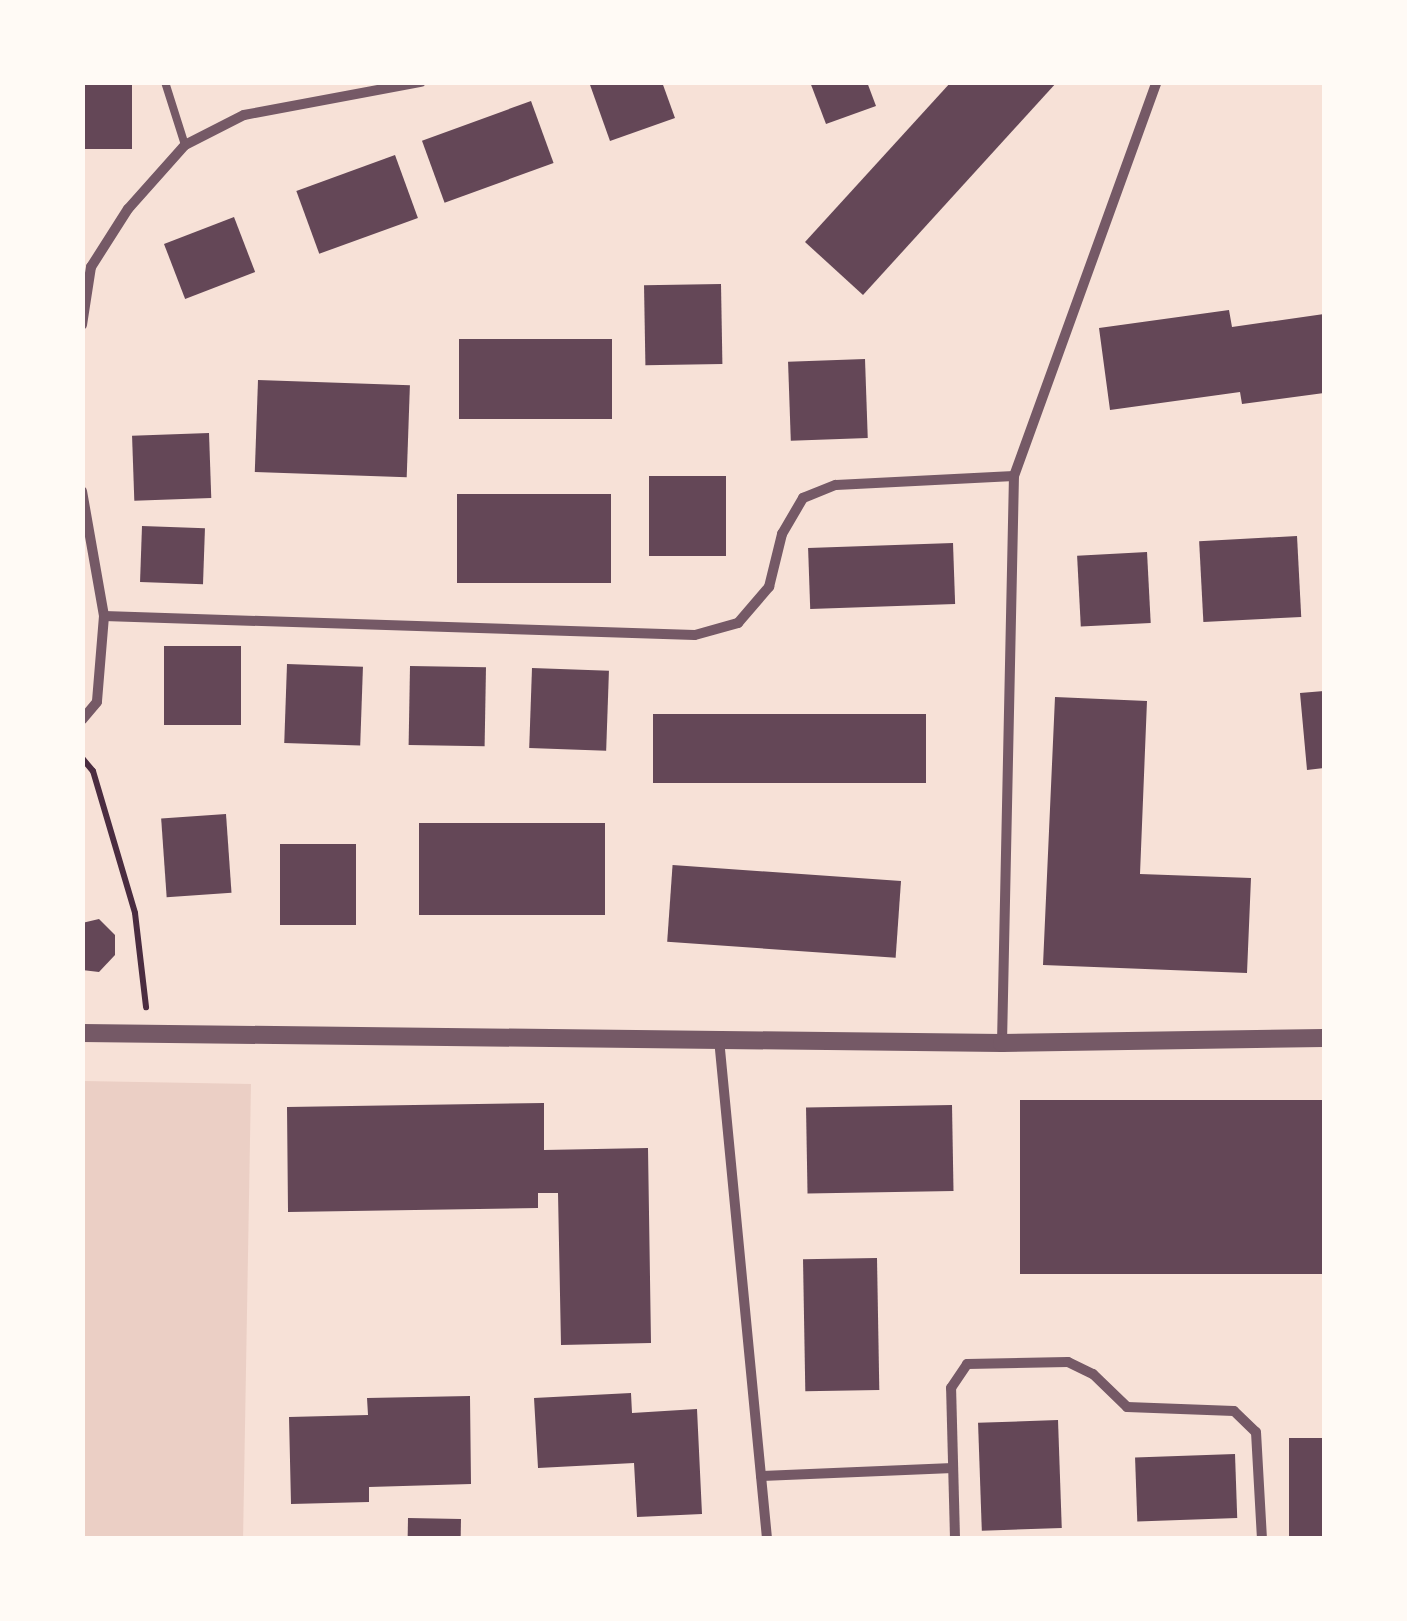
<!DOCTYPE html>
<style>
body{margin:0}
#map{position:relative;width:1407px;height:1621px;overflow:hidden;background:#f7e1d7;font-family:Quicksand,sans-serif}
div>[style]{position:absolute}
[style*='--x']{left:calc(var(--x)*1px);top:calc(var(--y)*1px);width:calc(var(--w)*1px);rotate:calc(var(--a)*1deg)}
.green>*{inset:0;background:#ebcfc5;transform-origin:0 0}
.building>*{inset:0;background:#644757;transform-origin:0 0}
.path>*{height:6px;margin:-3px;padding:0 3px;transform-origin:3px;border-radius:3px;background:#4a2c40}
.service>*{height:8px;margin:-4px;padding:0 4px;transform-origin:4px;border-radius:4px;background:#755966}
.minor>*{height:10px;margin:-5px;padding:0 5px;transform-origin:5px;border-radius:5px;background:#755966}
.tertiary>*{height:18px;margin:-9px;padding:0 9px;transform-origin:9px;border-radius:9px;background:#755966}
span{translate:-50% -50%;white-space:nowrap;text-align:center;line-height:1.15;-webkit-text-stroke:10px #fffaf5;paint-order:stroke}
.frame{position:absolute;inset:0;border:85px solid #fffaf5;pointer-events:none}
</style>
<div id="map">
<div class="green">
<div style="left:83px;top:1081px;width:168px;height:457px;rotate:1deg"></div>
</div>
<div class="building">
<div style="left:82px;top:82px;width:50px;height:67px"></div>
<div style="clip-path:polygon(589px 82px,662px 82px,675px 118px,610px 141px)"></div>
<div style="clip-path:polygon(810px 82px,867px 82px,876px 106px,826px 124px)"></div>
<div style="clip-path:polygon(951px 82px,1057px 82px,863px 295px,805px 242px)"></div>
<div style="left:531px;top:101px;width:66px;height:116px;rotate:70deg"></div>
<div style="left:395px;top:155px;width:67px;height:105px;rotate:70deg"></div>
<div style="left:234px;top:217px;width:59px;height:75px;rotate:69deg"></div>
<div style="left:721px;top:284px;width:80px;height:77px;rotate:89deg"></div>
<div style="clip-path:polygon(1229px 310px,1232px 327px,1324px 314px,1324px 393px,1242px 404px,1240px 392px,1110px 410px,1099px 328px)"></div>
<div style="left:612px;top:339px;width:80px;height:153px;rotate:90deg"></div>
<div style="left:865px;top:359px;width:79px;height:77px;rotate:88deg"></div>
<div style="left:258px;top:380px;width:152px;height:92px;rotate:2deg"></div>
<div style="left:209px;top:433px;width:65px;height:77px;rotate:88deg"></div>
<div style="left:649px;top:476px;width:77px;height:80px"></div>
<div style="left:457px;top:494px;width:154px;height:89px"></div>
<div style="left:142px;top:526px;width:63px;height:56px;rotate:2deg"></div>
<div style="left:1297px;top:536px;width:81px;height:98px;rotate:87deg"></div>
<div style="left:953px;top:543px;width:61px;height:145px;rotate:88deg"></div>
<div style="left:1147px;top:552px;width:71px;height:70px;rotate:87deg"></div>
<div style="left:164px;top:646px;width:77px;height:79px"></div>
<div style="left:287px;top:664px;width:76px;height:79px;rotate:2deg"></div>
<div style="left:410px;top:666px;width:76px;height:79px;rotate:1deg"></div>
<div style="left:532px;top:668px;width:77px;height:80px;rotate:2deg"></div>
<div style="clip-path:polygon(1324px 691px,1324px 768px,1307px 770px,1300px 693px)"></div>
<div style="clip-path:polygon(1055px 697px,1147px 701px,1140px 874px,1251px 878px,1247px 973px,1043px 965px)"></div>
<div style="left:926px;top:714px;width:69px;height:273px;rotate:90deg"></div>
<div style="left:226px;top:814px;width:79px;height:65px;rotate:86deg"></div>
<div style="left:605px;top:823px;width:92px;height:186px;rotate:90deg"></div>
<div style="left:280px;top:844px;width:76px;height:81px"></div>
<div style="left:901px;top:881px;width:77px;height:229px;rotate:94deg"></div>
<div style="clip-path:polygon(99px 919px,115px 935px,115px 955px,99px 972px,82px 970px,82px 923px)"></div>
<div style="left:1324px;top:1100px;width:174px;height:304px;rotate:90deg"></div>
<div style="clip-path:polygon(544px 1103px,544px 1150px,648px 1148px,651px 1343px,561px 1345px,558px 1193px,538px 1193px,538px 1208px,288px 1212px,287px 1107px)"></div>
<div style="left:952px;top:1105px;width:86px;height:146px;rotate:89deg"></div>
<div style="left:877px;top:1258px;width:132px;height:74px;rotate:89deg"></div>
<div style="clip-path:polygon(631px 1393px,632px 1413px,697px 1409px,702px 1514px,637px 1517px,634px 1463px,538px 1468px,534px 1398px)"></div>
<div style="clip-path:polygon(470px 1396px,471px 1484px,369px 1487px,369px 1502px,291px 1504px,289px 1417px,368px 1415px,367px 1398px)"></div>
<div style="left:1058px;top:1420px;width:108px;height:80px;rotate:88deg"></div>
<div style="left:1324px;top:1438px;width:100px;height:35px;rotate:90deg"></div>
<div style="left:1235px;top:1454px;width:64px;height:100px;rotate:88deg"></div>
<div style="left:408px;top:1518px;width:53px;height:20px;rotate:1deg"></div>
</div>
<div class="path">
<div style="--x:82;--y:758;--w:17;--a:50"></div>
<div style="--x:93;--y:771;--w:148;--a:73.5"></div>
<div style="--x:135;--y:913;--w:95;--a:83.3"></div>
</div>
<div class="service">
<div style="--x:165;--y:82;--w:66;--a:72.4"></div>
</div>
<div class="minor">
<div style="--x:82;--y:325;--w:59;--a:-81.2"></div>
<div style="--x:91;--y:267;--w:69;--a:-57.5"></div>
<div style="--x:128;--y:209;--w:86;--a:-48.3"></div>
<div style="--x:185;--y:145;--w:66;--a:-27"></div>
<div style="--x:244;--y:115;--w:180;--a:-10.6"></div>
<div style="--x:82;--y:491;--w:127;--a:80"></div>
<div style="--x:104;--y:616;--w:86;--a:94.7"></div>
<div style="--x:97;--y:702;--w:23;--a:130"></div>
<div style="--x:104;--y:616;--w:591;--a:1.84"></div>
<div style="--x:695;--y:635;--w:45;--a:-15.6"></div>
<div style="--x:738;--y:623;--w:48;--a:-49.3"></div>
<div style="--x:769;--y:587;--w:55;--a:-76.2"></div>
<div style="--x:782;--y:534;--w:42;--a:-59.7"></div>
<div style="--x:803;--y:498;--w:35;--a:-22"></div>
<div style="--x:836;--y:485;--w:178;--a:-2.9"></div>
<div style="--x:719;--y:1039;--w:501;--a:84.51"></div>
<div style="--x:1002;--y:1043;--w:567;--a:-88.79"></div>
<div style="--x:1014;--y:476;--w:419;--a:-70.1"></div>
<div style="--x:761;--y:1476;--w:192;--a:-2.4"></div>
<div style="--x:955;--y:1538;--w:150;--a:-91.5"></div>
<div style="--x:951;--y:1388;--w:29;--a:-56"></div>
<div style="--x:967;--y:1364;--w:101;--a:-1.1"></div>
<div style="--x:1068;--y:1362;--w:28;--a:26"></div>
<div style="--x:1093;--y:1374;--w:47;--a:44.1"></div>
<div style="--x:1127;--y:1407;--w:107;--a:2.1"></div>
<div style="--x:1234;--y:1411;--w:30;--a:44"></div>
<div style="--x:1256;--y:1432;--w:106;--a:86.8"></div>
</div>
<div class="tertiary">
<div style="--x:82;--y:1033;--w:920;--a:0.62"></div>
<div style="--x:1002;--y:1043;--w:322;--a:-0.9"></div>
</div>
<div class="frame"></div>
</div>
